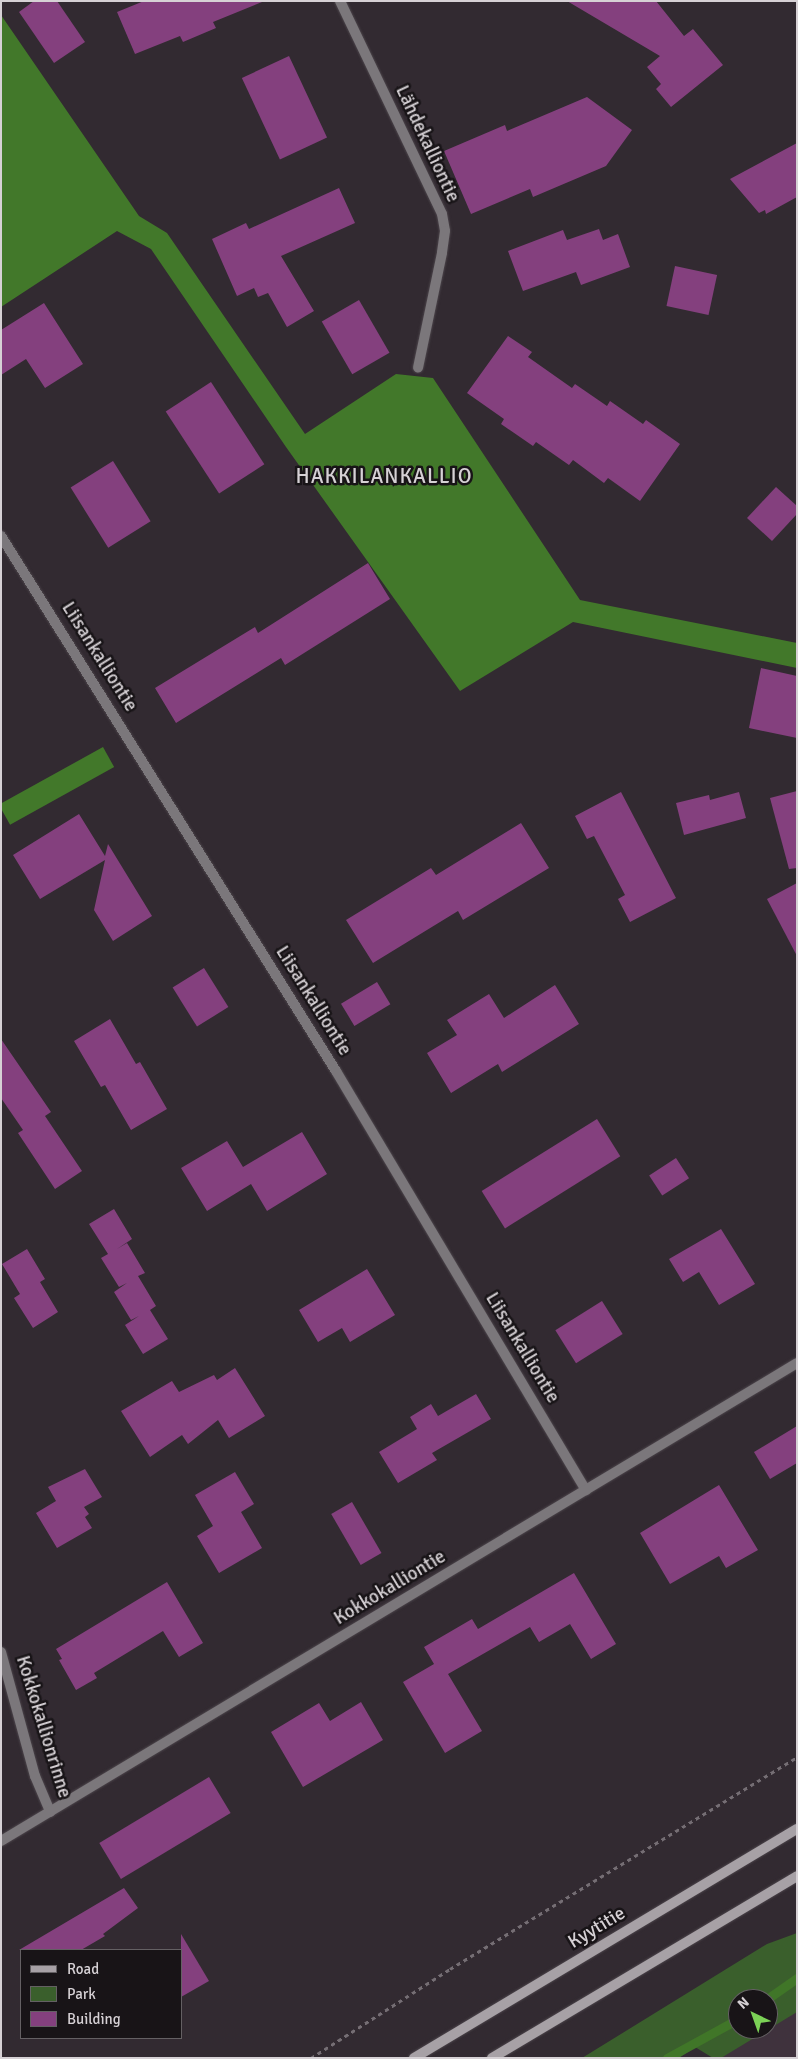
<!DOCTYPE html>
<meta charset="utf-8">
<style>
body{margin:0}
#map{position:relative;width:798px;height:2059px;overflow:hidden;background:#322a31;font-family:Signika,sans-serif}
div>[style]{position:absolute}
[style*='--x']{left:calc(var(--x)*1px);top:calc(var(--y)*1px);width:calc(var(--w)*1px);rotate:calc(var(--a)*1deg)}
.built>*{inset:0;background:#3f323d}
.green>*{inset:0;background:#3a5f2c}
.forest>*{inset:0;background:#42782a;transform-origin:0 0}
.stream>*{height:9px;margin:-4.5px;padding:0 4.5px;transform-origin:4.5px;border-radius:4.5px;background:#407628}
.building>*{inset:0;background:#84407e;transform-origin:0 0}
.path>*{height:3px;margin-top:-1.5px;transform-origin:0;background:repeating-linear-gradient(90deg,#756e74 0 4px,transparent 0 8px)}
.roads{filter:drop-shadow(0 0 1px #4c454b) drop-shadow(0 0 1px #4c454b)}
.street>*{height:10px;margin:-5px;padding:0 5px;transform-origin:5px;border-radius:5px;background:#7b777b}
.secondary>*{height:10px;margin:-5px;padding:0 5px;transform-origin:5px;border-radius:5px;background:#a7a1a6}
span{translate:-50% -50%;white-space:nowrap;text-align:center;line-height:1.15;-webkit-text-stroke:5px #181417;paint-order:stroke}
.street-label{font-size:19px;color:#d6d1d5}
.quarter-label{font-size:21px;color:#d6d1d5;letter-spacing:1px}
.frame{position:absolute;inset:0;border:2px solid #d6d1d5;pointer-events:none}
.legend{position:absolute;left:20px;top:1949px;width:162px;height:90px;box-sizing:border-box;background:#181417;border:1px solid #646063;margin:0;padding:6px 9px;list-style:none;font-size:15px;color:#d6d1d5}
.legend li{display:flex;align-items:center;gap:10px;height:25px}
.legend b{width:25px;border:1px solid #646063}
.north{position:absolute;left:728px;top:1989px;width:50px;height:50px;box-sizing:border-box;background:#181417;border:1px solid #646063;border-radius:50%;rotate:318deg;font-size:14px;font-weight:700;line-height:20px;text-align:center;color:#d6d1d5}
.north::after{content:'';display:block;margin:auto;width:18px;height:22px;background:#7bd156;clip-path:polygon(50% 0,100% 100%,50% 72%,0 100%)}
</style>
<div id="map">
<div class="built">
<div style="clip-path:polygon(797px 2007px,797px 2058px,711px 2058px,760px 2029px,768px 2029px)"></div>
</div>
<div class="green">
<div style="clip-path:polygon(evenodd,797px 1933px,797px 2012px,721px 2058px,713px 2058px,695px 2047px,679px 2058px,582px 2058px,767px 1944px,797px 1933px,738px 1999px,768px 1999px,768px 2029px,738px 2029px,738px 1999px)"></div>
</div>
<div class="forest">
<div style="clip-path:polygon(1px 15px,139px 216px,167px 233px,305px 434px,396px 374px,433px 378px,580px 600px,797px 643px,797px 668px,573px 622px,460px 691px,286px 447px,151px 249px,117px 231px,1px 307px)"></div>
<div style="left:103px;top:747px;width:23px;height:119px;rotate:61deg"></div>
</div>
<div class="stream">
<div style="--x:767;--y:1999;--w:37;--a:-35"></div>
<div style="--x:667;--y:2058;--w:81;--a:-28.8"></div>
</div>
<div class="building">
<div style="clip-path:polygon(34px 1px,57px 1px,85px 42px,54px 63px,19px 12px)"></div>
<div style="clip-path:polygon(144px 1px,262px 1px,262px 2px,213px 22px,216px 28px,183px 42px,180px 36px,135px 54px,117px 12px)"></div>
<div style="clip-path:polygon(567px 1px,656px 1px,684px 36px,693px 29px,723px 65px,671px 107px,656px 89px,661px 84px,647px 67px,660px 56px)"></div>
<div style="left:289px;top:56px;width:90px;height:52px;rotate:65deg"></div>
<div style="clip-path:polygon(587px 97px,632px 130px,606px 166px,533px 197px,530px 189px,471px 214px,444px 151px,505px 125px,507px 131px)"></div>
<div style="clip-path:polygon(797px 143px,797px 197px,766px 214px,765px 210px,759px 213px,730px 179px)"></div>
<div style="clip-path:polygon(339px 188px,355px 223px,281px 256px,314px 311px,287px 327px,268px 293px,258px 297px,254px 288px,237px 296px,212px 239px,246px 223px,249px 229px)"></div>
<div style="clip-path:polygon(599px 229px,603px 240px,618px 234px,630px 267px,581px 285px,576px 272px,523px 291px,508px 251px,563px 230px,567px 240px)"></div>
<div style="left:675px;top:266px;width:43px;height:41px;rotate:12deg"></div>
<div style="left:359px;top:300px;width:61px;height:43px;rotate:60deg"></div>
<div style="clip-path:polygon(44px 303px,83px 364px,45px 388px,26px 359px,1px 375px,1px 330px)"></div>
<div style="clip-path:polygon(508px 336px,532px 352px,528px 357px,572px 388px,575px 384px,607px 406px,610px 401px,643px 424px,646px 420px,680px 444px,640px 501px,608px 478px,604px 483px,573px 460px,569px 465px,536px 442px,533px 446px,501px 424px,504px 419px,467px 393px)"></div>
<div style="left:211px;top:382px;width:98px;height:54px;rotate:57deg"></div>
<div style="left:113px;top:461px;width:71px;height:50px;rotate:58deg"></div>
<div style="clip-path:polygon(776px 487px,797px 506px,797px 514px,772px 541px,747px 518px)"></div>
<div style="clip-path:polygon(368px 563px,390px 599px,285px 665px,281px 658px,176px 723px,155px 688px,255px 627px,258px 633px)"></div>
<div style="clip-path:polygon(761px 668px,797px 676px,797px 738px,749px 728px)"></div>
<div style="clip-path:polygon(797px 791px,797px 868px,789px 869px,770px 798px)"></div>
<div style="clip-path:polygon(621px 792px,676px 898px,630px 922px,618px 899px,625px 895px,594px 836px,587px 839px,575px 816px)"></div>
<div style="clip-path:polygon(739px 792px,746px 818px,684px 835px,676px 803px,709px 795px,710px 800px)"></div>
<div style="clip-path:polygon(79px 814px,105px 856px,108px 844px,152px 916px,113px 941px,94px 910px,105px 860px,40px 899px,13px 855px)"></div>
<div style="clip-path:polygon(521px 823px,549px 868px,463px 920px,458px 911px,373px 963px,346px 920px,431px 868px,436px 875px)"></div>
<div style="clip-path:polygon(797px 883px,797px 956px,767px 899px)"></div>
<div style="left:204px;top:968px;width:46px;height:37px;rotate:58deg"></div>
<div style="left:377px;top:982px;width:26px;height:42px;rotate:59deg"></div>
<div style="clip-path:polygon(555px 985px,579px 1024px,502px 1072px,498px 1064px,451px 1093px,427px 1053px,457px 1035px,447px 1020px,489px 994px,504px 1018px)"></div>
<div style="clip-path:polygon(110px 1019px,136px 1064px,140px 1062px,167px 1109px,131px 1130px,105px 1085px,101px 1087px,74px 1041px)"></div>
<div style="clip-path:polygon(1px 1039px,51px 1112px,45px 1116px,82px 1171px,55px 1189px,18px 1133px,23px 1130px,1px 1098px)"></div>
<div style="left:597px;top:1119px;width:44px;height:136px;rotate:58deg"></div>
<div style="clip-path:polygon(302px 1132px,327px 1174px,267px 1211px,251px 1184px,207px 1211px,181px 1168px,227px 1141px,243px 1167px)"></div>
<div style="left:676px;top:1158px;width:24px;height:32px;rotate:57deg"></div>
<div style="clip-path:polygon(114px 1209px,132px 1239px,117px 1249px,127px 1243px,145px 1273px,138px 1276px,156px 1306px,150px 1310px,168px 1339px,143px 1354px,125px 1325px,139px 1316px,131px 1320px,114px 1292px,127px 1283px,119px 1287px,101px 1258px,108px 1254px,89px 1224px)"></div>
<div style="clip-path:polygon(721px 1229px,755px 1284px,719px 1305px,699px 1272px,683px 1282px,669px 1259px)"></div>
<div style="clip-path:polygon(27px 1249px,45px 1279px,40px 1282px,58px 1312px,33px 1328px,14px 1298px,20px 1294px,2px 1264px)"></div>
<div style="clip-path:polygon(367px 1269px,395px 1315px,350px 1342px,342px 1328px,318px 1342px,299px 1310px)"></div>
<div style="left:602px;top:1301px;width:39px;height:55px;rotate:58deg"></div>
<div style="clip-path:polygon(235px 1368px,265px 1416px,229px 1438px,218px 1420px,188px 1444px,182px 1435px,150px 1457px,121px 1411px,172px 1381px,179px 1392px,214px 1375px,217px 1380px)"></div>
<div style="clip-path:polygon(476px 1394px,491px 1419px,432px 1453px,437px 1460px,398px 1483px,379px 1452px,417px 1429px,410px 1417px,431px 1404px,438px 1416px)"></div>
<div style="clip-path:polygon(797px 1426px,797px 1463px,770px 1479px,754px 1452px)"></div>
<div style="clip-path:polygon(85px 1469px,102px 1497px,84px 1507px,89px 1514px,85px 1517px,92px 1528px,57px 1548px,36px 1513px,56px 1501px,48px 1487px)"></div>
<div style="clip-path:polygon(235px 1472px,254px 1504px,241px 1512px,262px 1548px,219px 1573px,197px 1536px,213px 1526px,195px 1495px)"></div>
<div style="clip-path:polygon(719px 1485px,758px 1550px,726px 1568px,719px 1556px,670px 1584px,640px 1533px)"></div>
<div style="left:352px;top:1502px;width:59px;height:24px;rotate:60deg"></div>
<div style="clip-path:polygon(574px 1573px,616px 1644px,591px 1659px,570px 1624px,539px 1642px,530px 1627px,448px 1674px,482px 1731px,445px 1753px,403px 1682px,434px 1664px,424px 1647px,472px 1619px,478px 1629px)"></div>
<div style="clip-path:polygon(167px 1582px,203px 1643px,179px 1657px,163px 1631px,94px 1673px,97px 1678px,76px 1690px,59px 1660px,62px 1659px,56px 1649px)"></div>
<div style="clip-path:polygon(361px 1702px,383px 1740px,303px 1787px,271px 1732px,319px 1703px,330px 1721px)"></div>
<div style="left:209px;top:1777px;width:42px;height:128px;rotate:59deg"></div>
<div style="clip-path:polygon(124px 1888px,138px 1908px,103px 1934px,105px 1936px,81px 1950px,19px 1950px)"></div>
<div style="clip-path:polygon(181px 1934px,209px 1981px,181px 1997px)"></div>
</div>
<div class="path">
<div style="--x:311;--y:2058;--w:165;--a:-32.6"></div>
<div style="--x:450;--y:1969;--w:407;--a:-31.4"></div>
</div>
<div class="roads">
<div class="street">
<div style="--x:340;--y:1;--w:236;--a:64.4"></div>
<div style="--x:442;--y:214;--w:17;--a:80"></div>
<div style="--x:445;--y:231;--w:22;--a:98"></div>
<div style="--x:442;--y:253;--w:117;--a:101.8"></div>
<div style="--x:1;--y:536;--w:631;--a:57.95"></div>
<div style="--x:336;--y:1071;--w:488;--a:59.2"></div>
<div style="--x:1;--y:1652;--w:129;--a:74.7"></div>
<div style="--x:35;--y:1776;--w:39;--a:67"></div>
<div style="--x:1;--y:1841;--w:928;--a:-30.98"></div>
</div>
<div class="secondary">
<div style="--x:414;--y:2058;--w:446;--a:-30.9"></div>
<div style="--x:492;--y:2058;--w:355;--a:-30.8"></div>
</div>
</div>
<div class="street-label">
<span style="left:427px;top:144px;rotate:65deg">Lähdekalliontie</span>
<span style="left:99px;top:657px;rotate:58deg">Liisankalliontie</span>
<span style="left:313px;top:1001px;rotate:58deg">Liisankalliontie</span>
<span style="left:522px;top:1348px;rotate:59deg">Liisankalliontie</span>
<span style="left:390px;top:1588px;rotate:-31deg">Kokkokalliontie</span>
<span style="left:43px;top:1727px;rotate:73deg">Kokkokallionrinne</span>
<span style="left:597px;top:1928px;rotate:-31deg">Kyytitie</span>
</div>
<div class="quarter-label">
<span style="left:384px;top:476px">HAKKILANKALLIO</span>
</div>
<div class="frame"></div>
<ul class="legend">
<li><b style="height:6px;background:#a7a1a6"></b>Road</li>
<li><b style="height:14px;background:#3a5f2c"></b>Park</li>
<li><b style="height:14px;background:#84407e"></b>Building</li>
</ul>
<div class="north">N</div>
</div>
